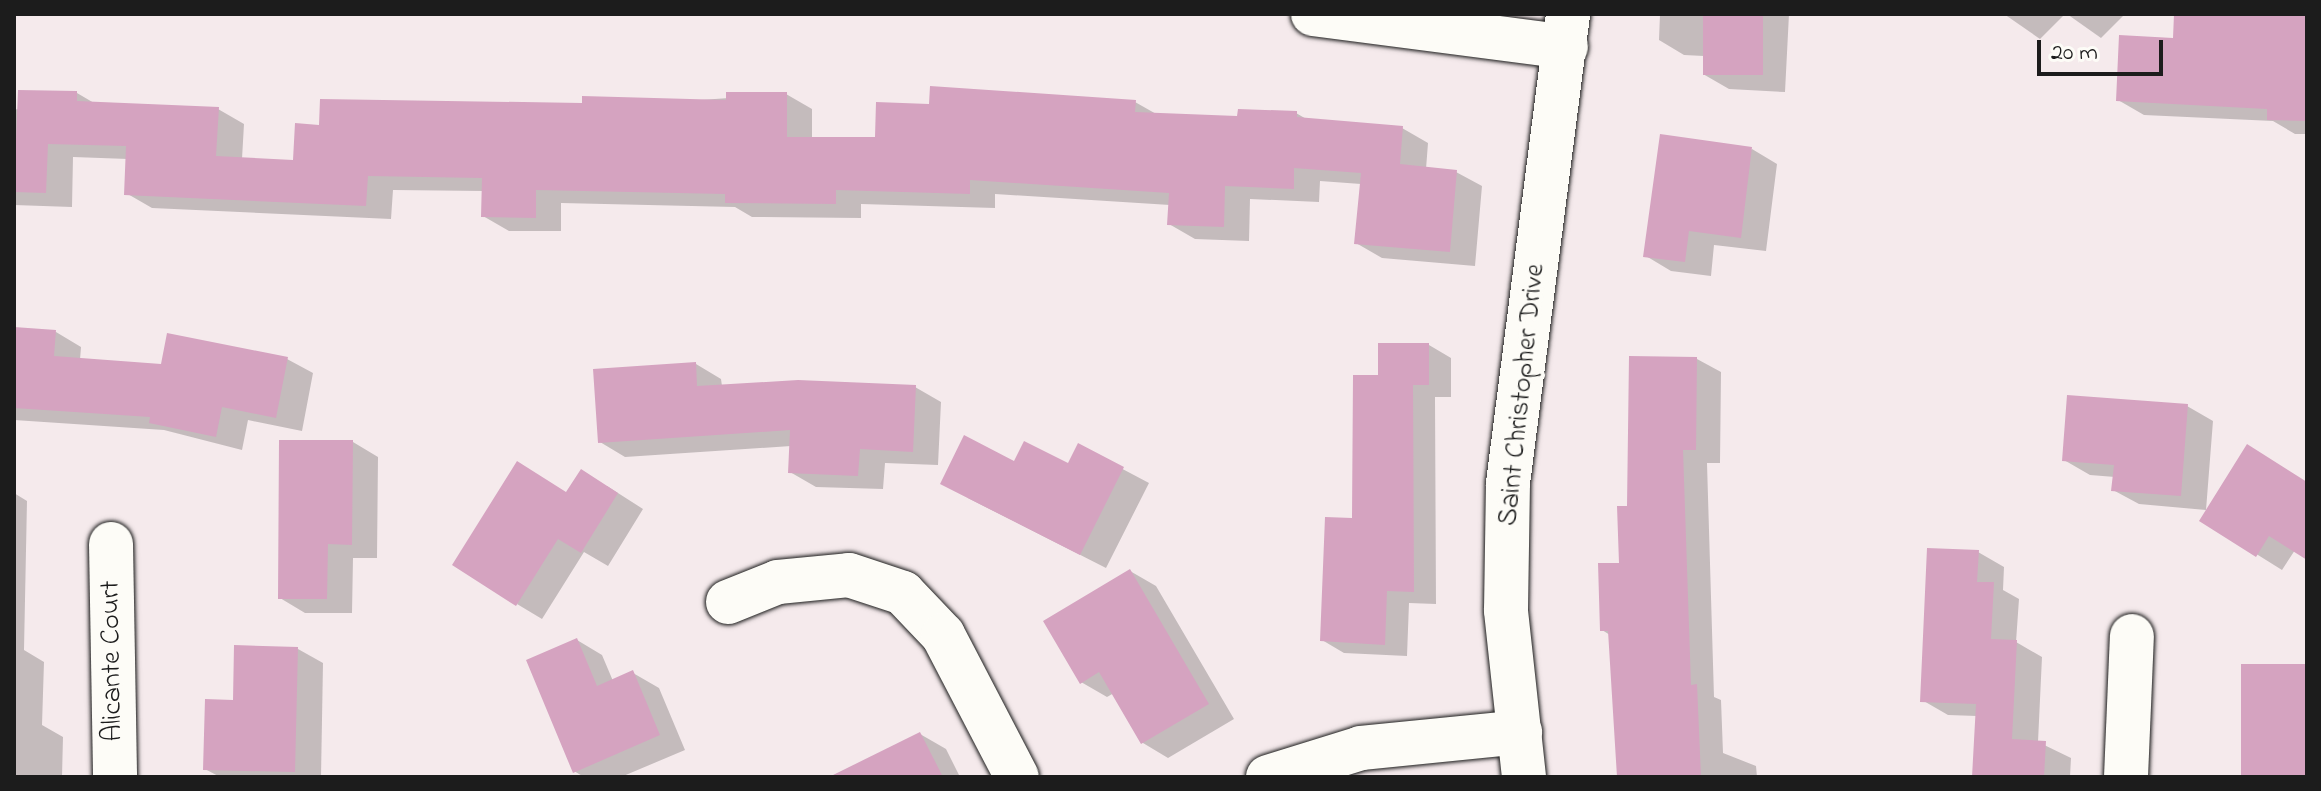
<!DOCTYPE html>
<style>
body{margin:0}
#map{position:relative;width:2321px;height:791px;overflow:hidden;background:#f5eaec;font-family:"Indie Flower",sans-serif}
div>[style]{position:absolute}
[style*='--x']{left:calc(var(--x)*1px);top:calc(var(--y)*1px);width:calc(var(--w)*1px);rotate:calc(var(--a)*1deg)}
.shadow>*{inset:0;background:#0003}
.building>*{inset:0;background:#d5a3c0;transform-origin:0 0}
.roads{filter:drop-shadow(0 0 2px #1c1c1c) drop-shadow(0 0 2px #1c1c1c)}
.minor>*{height:44px;margin:-22px;padding:0 22px;transform-origin:22px;border-radius:22px;background:#fdfcf7}
span{translate:-50% -50%;white-space:nowrap;text-align:center;line-height:1.15;-webkit-text-stroke:8px #fdfcf7;paint-order:stroke}
.street-label{font-size:28px;color:#1c1c1c}
.frame{position:absolute;inset:0;border:16px solid #1c1c1c;pointer-events:none}
.scale{position:absolute;left:2037px;top:40px;width:126px;height:36px;box-sizing:border-box;border:4px solid #1c1c1c;border-top:0;padding-left:10px;font-size:24px;line-height:28px;white-space:nowrap;color:#1c1c1c;-webkit-text-stroke:6px #fdfcf7;paint-order:stroke}
</style>
<div id="map">
<div class="shadow">
<div style="clip-path:polygon(1660px 14px,1789px 14px,1785px 92px,1729px 89px,1703px 74px,1704px 56px,1684px 55px,1659px 40px)"></div>
<div style="clip-path:polygon(2004px 14px,2065px 14px,2040px 39px)"></div>
<div style="clip-path:polygon(2067px 14px,2125px 14px,2101px 38px)"></div>
<div style="clip-path:polygon(2176px 14px,2307px 14px,2307px 134px,2295px 134px,2273px 121px,2144px 115px,2118px 100px,2174px 40px)"></div>
<div style="clip-path:polygon(931px 88px,1135px 102px,1158px 115px,1239px 118px,1296px 113px,1308px 120px,1402px 128px,1428px 143px,1426px 169px,1456px 172px,1482px 186px,1475px 266px,1382px 258px,1356px 243px,1361px 184px,1320px 181px,1319px 202px,1250px 199px,1249px 241px,1195px 239px,1169px 224px,1170px 205px,995px 194px,995px 208px,861px 204px,861px 218px,752px 217px,735px 207px,561px 203px,561px 231px,509px 231px,483px 216px,484px 191px,393px 190px,391px 219px,152px 208px,126px 193px,128px 159px,73px 157px,72px 207px,14px 205px,14px 110px,77px 93px,94px 103px,218px 109px,244px 124px,242px 159px,295px 162px,321px 127px,786px 94px,812px 109px,812px 139px,877px 139px,931px 106px)"></div>
<div style="clip-path:polygon(1752px 149px,1777px 164px,1766px 251px,1714px 245px,1711px 276px,1671px 271px,1646px 256px)"></div>
<div style="clip-path:polygon(14px 329px,56px 332px,81px 347px,80px 360px,162px 366px,287px 359px,313px 373px,302px 431px,248px 420px,242px 450px,164px 430px,14px 420px)"></div>
<div style="clip-path:polygon(1429px 345px,1451px 358px,1451px 397px,1435px 397px,1436px 604px,1409px 603px,1407px 656px,1344px 653px,1322px 640px,1354px 520px,1380px 377px)"></div>
<div style="clip-path:polygon(1697px 359px,1721px 372px,1720px 463px,1707px 463px,1714px 697px,1721px 700px,1723px 753px,1756px 766px,1757px 777px,1619px 777px,1610px 635px,1602px 630px,1621px 565px,1629px 508px)"></div>
<div style="clip-path:polygon(696px 364px,721px 379px,722px 386px,915px 387px,941px 402px,938px 465px,885px 463px,883px 489px,816px 487px,790px 472px,791px 446px,625px 457px,600px 442px)"></div>
<div style="clip-path:polygon(2187px 406px,2213px 421px,2206px 510px,2139px 504px,2113px 490px,2115px 477px,2090px 475px,2064px 460px)"></div>
<div style="clip-path:polygon(353px 442px,378px 457px,377px 558px,353px 558px,352px 613px,305px 613px,280px 598px)"></div>
<div style="clip-path:polygon(1079px 446px,1149px 483px,1106px 568px,968px 498px,1014px 463px,1069px 465px)"></div>
<div style="clip-path:polygon(2307px 483px,2307px 557px,2295px 550px,2282px 570px,2202px 520px)"></div>
<div style="clip-path:polygon(607px 486px,643px 509px,608px 566px,584px 552px,542px 619px,517px 604px,567px 493px)"></div>
<div style="clip-path:polygon(14px 493px,27px 501px,24px 650px,44px 662px,42px 725px,63px 737px,62px 777px,14px 777px)"></div>
<div style="clip-path:polygon(1978px 552px,2004px 567px,2003px 590px,2019px 599px,2016px 642px,2042px 657px,2038px 742px,2071px 758px,2070px 777px,1974px 777px,1977px 716px,1948px 715px,1922px 700px)"></div>
<div style="clip-path:polygon(1130px 571px,1156px 586px,1234px 719px,1168px 758px,1143px 743px,1114px 693px,1107px 697px,1081px 682px)"></div>
<div style="clip-path:polygon(577px 640px,602px 655px,613px 681px,633px 673px,659px 688px,685px 750px,621px 777px,584px 777px,574px 771px)"></div>
<div style="clip-path:polygon(298px 649px,323px 663px,321px 777px,220px 777px,205px 769px,235px 702px)"></div>
<div style="clip-path:polygon(920px 734px,946px 749px,960px 777px,834px 777px)"></div>
</div>
<div class="building">
<div style="left:1703px;top:14px;width:60px;height:61px"></div>
<div style="clip-path:polygon(2174px 14px,2307px 14px,2307px 121px,2267px 120px,2267px 109px,2116px 101px,2119px 35px,2173px 38px)"></div>
<div style="clip-path:polygon(930px 86px,1136px 100px,1135px 112px,1237px 116px,1238px 109px,1297px 111px,1297px 117px,1403px 126px,1400px 164px,1457px 170px,1450px 252px,1354px 244px,1361px 173px,1294px 168px,1294px 189px,1225px 186px,1224px 227px,1167px 225px,1169px 193px,970px 180px,970px 194px,836px 190px,836px 204px,725px 203px,725px 194px,536px 190px,536px 218px,481px 217px,482px 178px,368px 176px,366px 206px,124px 195px,126px 146px,48px 144px,46px 193px,14px 192px,18px 90px,77px 91px,77px 101px,219px 107px,216px 156px,293px 160px,295px 123px,319px 125px,320px 99px,582px 103px,582px 96px,726px 100px,726px 92px,787px 92px,787px 137px,875px 137px,876px 102px,929px 104px)"></div>
<div style="clip-path:polygon(1660px 134px,1752px 147px,1741px 238px,1689px 231px,1685px 262px,1643px 257px)"></div>
<div style="clip-path:polygon(14px 327px,56px 330px,54px 356px,161px 364px,167px 333px,288px 357px,276px 418px,222px 407px,216px 437px,149px 423px,150px 417px,14px 408px)"></div>
<div style="clip-path:polygon(1378px 343px,1429px 343px,1429px 385px,1413px 385px,1414px 592px,1387px 591px,1385px 645px,1320px 641px,1325px 517px,1352px 518px,1353px 375px,1378px 375px)"></div>
<div style="clip-path:polygon(1629px 356px,1697px 357px,1696px 450px,1683px 450px,1691px 685px,1697px 684px,1701px 777px,1617px 777px,1608px 631px,1600px 631px,1598px 563px,1619px 563px,1617px 506px,1627px 506px)"></div>
<div style="clip-path:polygon(696px 362px,697px 386px,798px 380px,916px 385px,913px 452px,860px 449px,858px 476px,788px 473px,790px 430px,598px 443px,593px 369px)"></div>
<div style="clip-path:polygon(2067px 395px,2188px 404px,2181px 496px,2111px 491px,2114px 465px,2062px 461px)"></div>
<div style="clip-path:polygon(964px 435px,1014px 461px,1024px 441px,1068px 463px,1078px 443px,1124px 467px,1080px 555px,940px 484px)"></div>
<div style="clip-path:polygon(279px 440px,353px 440px,352px 545px,328px 544px,327px 599px,278px 599px)"></div>
<div style="clip-path:polygon(2247px 444px,2307px 482px,2307px 560px,2269px 536px,2256px 557px,2199px 521px)"></div>
<div style="clip-path:polygon(517px 461px,566px 492px,581px 469px,618px 493px,581px 553px,558px 539px,516px 606px,452px 565px)"></div>
<div style="clip-path:polygon(1927px 548px,1979px 550px,1977px 582px,1994px 582px,1991px 639px,2017px 640px,2012px 739px,2046px 741px,2044px 777px,1972px 777px,1976px 704px,1920px 702px)"></div>
<div style="clip-path:polygon(1130px 569px,1209px 704px,1141px 744px,1099px 672px,1080px 684px,1043px 621px)"></div>
<div style="clip-path:polygon(577px 638px,597px 686px,633px 670px,660px 735px,573px 773px,526px 660px)"></div>
<div style="clip-path:polygon(234px 645px,298px 647px,295px 772px,203px 770px,205px 699px,233px 700px)"></div>
<div style="left:2241px;top:664px;width:66px;height:113px"></div>
<div style="clip-path:polygon(920px 732px,943px 777px,829px 777px)"></div>
</div>
<div class="roads">
<div class="minor">
<div style="--x:1313;--y:14;--w:255;--a:7.4"></div>
<div style="--x:111;--y:544;--w:233;--a:89"></div>
<div style="--x:728;--y:602;--w:54;--a:-21.8"></div>
<div style="--x:778;--y:582;--w:71;--a:-5.6"></div>
<div style="--x:849;--y:575;--w:57;--a:18.4"></div>
<div style="--x:903;--y:593;--w:58;--a:46.4"></div>
<div style="--x:943;--y:635;--w:160;--a:62.5"></div>
<div style="--x:1268;--y:777;--w:97;--a:-17.3"></div>
<div style="--x:1361;--y:748;--w:160;--a:-5.7"></div>
<div style="--x:1524;--y:777;--w:168;--a:-96.2"></div>
<div style="--x:1506;--y:610;--w:127;--a:-89.1"></div>
<div style="--x:1508;--y:483;--w:473;--a:-82.7"></div>
<div style="--x:2126;--y:777;--w:141;--a:-87.6"></div>
</div>
</div>
<div class="street-label">
<span style="left:1523px;top:395px;rotate:-84deg">Saint Christopher Drive</span>
<span style="left:113px;top:661px;rotate:-91deg">Alicante Court</span>
</div>
<div class="frame"></div>
<div class="scale">20 m</div>
</div>
